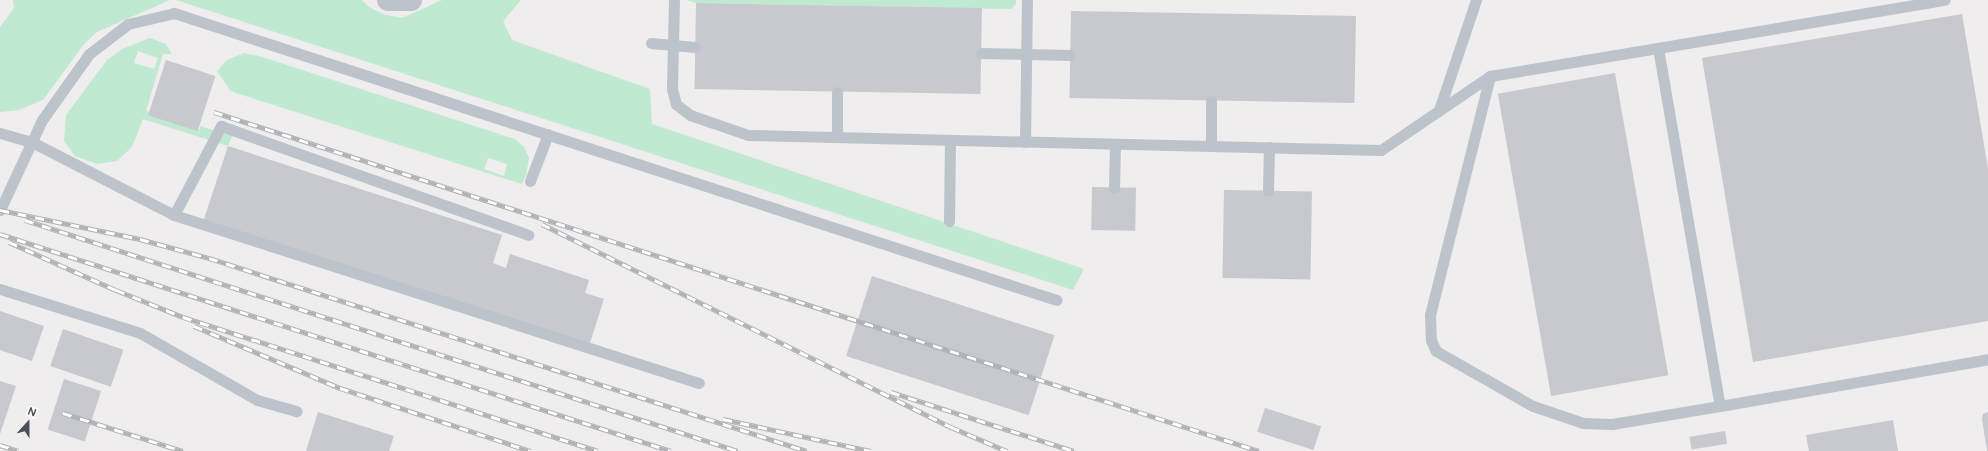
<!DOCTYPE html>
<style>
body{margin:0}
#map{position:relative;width:1988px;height:451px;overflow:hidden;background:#efeded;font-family:"DM Sans",sans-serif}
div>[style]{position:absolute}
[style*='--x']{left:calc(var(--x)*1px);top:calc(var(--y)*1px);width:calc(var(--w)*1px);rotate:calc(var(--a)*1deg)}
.green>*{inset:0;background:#bfe9d1}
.building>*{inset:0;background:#c7c9cf;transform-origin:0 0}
.service>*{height:11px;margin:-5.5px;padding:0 5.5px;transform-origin:5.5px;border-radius:5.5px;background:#bdc3ca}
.minor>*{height:22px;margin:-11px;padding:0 11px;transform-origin:11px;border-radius:11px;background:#bdc3ca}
.rail>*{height:4.5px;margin-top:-2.25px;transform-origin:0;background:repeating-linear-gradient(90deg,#fff 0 9px,#b0b2b6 0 18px);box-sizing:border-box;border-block:1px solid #b0b2b6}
span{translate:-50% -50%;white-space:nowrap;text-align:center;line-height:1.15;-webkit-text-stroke:4px #fff;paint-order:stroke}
.north{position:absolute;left:8px;top:403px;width:40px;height:40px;-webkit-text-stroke:3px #fff;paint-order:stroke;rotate:21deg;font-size:11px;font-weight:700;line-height:16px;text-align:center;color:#474f58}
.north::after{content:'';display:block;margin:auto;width:14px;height:18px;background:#474f58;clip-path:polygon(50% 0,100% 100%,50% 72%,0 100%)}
</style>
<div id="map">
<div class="green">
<div style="clip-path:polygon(13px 0,170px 0,97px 32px,84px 44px,43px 100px,19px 110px,0 112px,0 27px,14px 8px)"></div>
<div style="clip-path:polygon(176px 0,362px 0,369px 7px,383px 14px,402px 18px,442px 0,521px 0,503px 21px,512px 40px,650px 89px,652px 124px,1084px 269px,1073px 290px)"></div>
<div style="clip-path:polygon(686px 0,1016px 0,1016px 4px,1011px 9px,696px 3px)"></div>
<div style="clip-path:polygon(evenodd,150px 38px,166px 44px,172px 54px,163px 54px,146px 111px,150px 112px,149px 115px,199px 130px,200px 126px,232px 136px,228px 146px,143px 119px,132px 147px,117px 161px,97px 164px,75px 156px,64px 141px,66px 115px,107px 60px,122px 49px,150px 38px,138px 51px,158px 58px,154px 69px,134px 63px,138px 51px)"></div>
<div style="clip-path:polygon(evenodd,244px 53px,259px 56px,515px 139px,524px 147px,529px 158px,526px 175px,522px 184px,236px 93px,230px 90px,217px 71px,227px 60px,244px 53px,488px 158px,507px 164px,504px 176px,484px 169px,488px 158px)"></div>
</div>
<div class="building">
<div style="left:696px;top:3px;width:286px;height:86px;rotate:1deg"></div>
<div style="left:1071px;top:11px;width:285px;height:87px;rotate:1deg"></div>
<div style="clip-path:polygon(1962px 14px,1988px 169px,1988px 321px,1753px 362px,1702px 58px)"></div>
<div style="left:166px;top:60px;width:52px;height:58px;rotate:18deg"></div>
<div style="left:1615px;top:73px;width:307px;height:119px;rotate:80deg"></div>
<div style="clip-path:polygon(228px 146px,502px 235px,493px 263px,506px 268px,510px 254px,589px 280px,585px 293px,604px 299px,589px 346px,203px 222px)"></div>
<div style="left:1092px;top:187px;width:44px;height:43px;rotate:1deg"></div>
<div style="left:1224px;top:190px;width:88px;height:88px;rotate:1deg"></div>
<div style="left:872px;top:276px;width:192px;height:84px;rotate:18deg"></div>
<div style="clip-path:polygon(0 311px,44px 326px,32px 361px,0 350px)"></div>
<div style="left:63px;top:329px;width:64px;height:39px;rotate:19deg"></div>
<div style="left:64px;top:379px;width:39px;height:53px;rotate:18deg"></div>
<div style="clip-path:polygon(0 381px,16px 386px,0 434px)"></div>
<div style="left:1265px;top:408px;width:59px;height:25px;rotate:18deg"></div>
<div style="clip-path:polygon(318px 412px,394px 436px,389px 451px,306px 451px)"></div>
<div style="clip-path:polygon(1988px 412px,1988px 451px,1987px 451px,1982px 419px,1983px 414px)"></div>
<div style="clip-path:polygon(1893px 420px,1898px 451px,1809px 451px,1806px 435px)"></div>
<div style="left:1725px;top:431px;width:13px;height:36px;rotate:81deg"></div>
</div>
<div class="service">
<div style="--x:674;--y:0;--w:89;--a:91.3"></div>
<div style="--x:672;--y:89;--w:16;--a:75"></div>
<div style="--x:676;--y:104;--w:18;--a:38"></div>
<div style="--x:690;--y:115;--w:61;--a:19"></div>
<div style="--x:748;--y:135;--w:633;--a:1.36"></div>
<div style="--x:1381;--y:150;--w:132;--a:-34.2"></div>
<div style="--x:1490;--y:76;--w:461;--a:-9.5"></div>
<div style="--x:651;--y:43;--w:44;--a:5.2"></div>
<div style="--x:1658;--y:48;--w:363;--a:80.2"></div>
<div style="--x:1720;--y:406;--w:272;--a:-9.9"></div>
<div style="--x:981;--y:53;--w:89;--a:1.3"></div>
<div style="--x:1490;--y:76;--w:246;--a:104.1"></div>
<div style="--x:1430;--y:315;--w:25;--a:88"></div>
<div style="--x:1431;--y:340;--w:12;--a:66"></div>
<div style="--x:1436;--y:351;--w:112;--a:29.6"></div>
<div style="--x:1533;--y:406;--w:53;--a:18.8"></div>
<div style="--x:1583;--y:423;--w:29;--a:2"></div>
<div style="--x:1612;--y:424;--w:109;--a:-9.5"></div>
<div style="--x:1439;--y:110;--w:116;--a:-71.4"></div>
<div style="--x:0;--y:133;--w:33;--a:16"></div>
<div style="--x:32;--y:142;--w:160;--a:27.2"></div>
<div style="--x:174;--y:215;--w:101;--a:-62.2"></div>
<div style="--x:221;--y:126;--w:326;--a:19.5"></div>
<div style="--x:837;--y:137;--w:45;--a:-90"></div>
<div style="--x:1025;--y:142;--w:142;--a:-89.2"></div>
<div style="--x:1211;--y:146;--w:45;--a:-90"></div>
<div style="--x:530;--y:181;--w:50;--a:-69"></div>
<div style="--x:1114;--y:188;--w:44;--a:-88.7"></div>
<div style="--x:1268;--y:191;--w:44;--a:-88.7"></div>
<div style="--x:0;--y:210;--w:99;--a:-65"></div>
<div style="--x:42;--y:120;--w:81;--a:-54.5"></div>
<div style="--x:89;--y:54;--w:49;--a:-37.6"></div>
<div style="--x:128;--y:24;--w:47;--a:-13.4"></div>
<div style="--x:174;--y:13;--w:928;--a:18.02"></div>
<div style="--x:174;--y:215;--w:551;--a:17.74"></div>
<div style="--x:949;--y:221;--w:81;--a:-89.3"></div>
<div style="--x:0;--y:289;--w:147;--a:17.4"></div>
<div style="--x:140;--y:333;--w:135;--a:29.8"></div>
<div style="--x:257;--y:400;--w:41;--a:15.8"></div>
</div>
<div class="minor">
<div style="--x:388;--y:0;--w:23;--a:0"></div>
</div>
<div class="rail">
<div style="--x:214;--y:112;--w:1099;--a:17.97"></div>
<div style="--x:0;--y:210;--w:143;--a:11.7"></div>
<div style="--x:140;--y:239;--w:72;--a:15.4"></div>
<div style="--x:209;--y:258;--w:628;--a:17.89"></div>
<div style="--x:25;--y:220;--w:749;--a:17.95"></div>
<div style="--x:542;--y:224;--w:457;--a:26.4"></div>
<div style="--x:951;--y:427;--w:61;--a:23.2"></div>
<div style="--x:0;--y:234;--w:705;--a:17.92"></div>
<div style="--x:9;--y:242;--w:117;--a:24.2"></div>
<div style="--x:116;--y:290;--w:72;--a:21.9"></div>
<div style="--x:183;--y:317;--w:436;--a:17.9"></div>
<div style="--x:194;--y:326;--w:159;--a:23"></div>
<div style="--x:340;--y:388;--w:201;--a:18.3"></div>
<div style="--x:891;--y:392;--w:192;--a:17.9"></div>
<div style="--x:63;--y:413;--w:126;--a:17.6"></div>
<div style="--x:723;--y:419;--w:151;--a:12.2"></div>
<div style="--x:0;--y:445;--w:19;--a:18"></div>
</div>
<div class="north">N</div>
</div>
